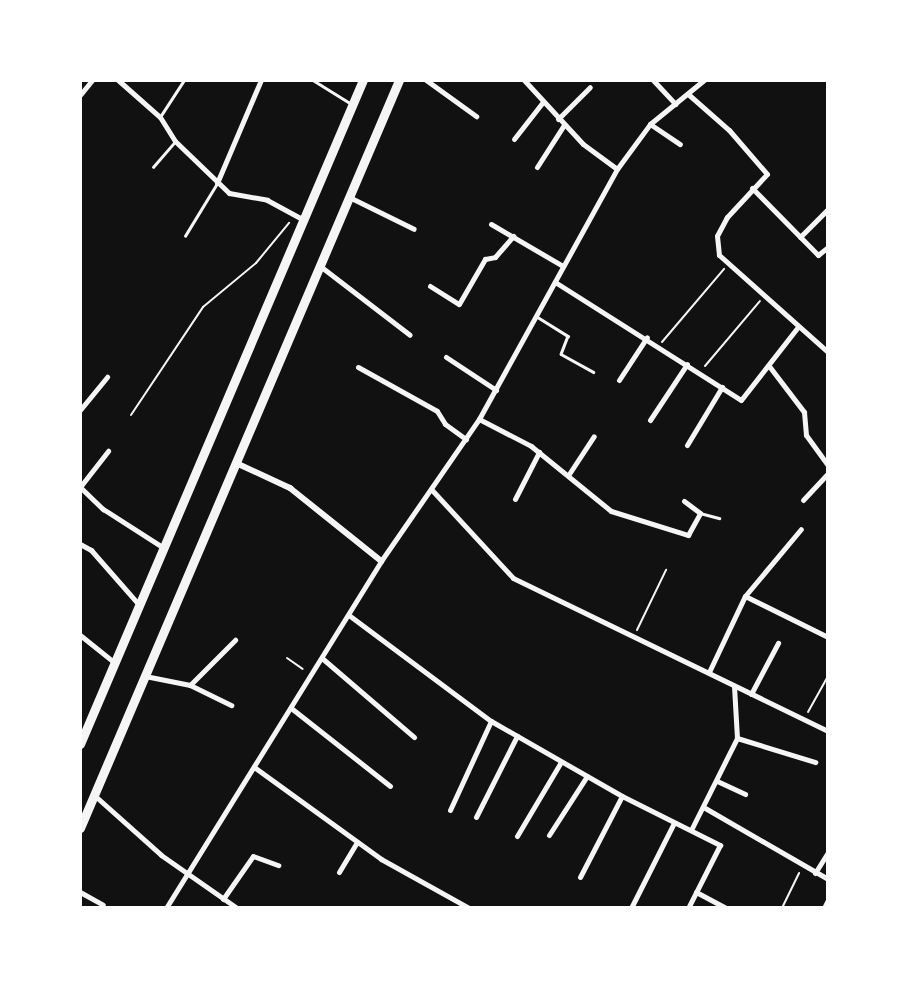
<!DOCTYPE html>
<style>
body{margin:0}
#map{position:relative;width:908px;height:988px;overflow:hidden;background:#111;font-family:"Fira Sans",sans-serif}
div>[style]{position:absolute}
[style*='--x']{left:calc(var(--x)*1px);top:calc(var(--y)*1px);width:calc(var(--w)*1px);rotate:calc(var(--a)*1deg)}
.path>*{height:2px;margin:-1px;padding:0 1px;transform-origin:1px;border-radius:1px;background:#f5f5f5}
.service>*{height:2.5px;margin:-1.25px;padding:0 1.25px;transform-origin:1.25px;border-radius:1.25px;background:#f5f5f5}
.minor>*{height:5px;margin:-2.5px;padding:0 2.5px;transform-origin:2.5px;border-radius:2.5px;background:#f5f5f5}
.tertiary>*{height:6px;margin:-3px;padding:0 3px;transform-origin:3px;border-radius:3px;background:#f5f5f5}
.trunk>*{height:9px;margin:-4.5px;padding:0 4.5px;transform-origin:4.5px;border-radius:4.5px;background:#f5f5f5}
span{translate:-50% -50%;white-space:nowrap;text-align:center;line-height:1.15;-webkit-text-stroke:5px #fff;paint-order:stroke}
.frame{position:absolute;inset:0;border:82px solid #fff;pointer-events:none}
</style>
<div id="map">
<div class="path">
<div style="--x:662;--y:342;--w:96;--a:-49.7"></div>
<div style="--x:705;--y:366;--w:85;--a:-49.8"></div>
<div style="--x:131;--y:415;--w:130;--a:-56.3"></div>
<div style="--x:203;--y:307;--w:69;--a:-39.7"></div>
<div style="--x:256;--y:263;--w:52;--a:-50.5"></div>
<div style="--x:637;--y:630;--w:67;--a:-64.2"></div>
<div style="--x:287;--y:658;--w:19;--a:35"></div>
<div style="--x:808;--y:712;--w:41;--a:-60.9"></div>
<div style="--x:782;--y:908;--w:39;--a:-64"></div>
</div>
<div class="service">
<div style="--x:313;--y:80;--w:44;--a:31.9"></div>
<div style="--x:160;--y:117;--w:44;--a:-57"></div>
<div style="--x:153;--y:167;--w:32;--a:-49"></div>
<div style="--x:185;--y:236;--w:60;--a:-58.7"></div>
<div style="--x:536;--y:316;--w:38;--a:32"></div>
<div style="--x:568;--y:336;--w:19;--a:111"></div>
<div style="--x:561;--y:354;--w:37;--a:29"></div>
<div style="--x:700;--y:513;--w:20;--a:15"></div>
</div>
<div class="minor">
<div style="--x:118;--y:80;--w:56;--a:41.4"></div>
<div style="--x:160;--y:117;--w:28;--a:58"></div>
<div style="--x:175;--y:141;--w:75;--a:43.9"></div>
<div style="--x:229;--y:193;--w:39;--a:10"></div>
<div style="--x:267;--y:200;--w:42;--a:28.4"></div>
<div style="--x:426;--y:80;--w:62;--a:35.8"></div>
<div style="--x:524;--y:80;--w:87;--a:47.3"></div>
<div style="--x:583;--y:144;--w:42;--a:36.3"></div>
<div style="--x:653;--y:80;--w:33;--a:47"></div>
<div style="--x:688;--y:94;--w:55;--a:41.3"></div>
<div style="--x:729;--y:130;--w:58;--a:49.2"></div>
<div style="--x:767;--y:174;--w:59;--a:132.9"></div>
<div style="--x:727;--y:217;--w:21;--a:118"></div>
<div style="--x:717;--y:236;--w:19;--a:84"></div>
<div style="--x:719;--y:255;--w:146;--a:41.7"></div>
<div style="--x:80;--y:95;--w:19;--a:-51"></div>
<div style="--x:558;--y:119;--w:45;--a:-45"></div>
<div style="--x:650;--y:124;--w:36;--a:34"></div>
<div style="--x:514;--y:139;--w:46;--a:-52.1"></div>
<div style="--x:537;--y:167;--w:50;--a:-57.3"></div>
<div style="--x:217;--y:183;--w:112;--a:-66.9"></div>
<div style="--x:752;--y:188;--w:94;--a:45.4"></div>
<div style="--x:818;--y:255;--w:13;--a:-39"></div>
<div style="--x:349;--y:197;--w:72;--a:26.2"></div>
<div style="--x:491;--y:224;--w:83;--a:30.3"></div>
<div style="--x:800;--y:237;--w:38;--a:-45"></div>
<div style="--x:320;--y:266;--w:113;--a:37.5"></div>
<div style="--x:555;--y:282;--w:220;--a:32.4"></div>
<div style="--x:741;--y:400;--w:91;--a:-52.1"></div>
<div style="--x:430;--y:286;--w:34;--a:32"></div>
<div style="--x:459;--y:304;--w:52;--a:-60"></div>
<div style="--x:485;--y:259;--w:10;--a:-11"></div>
<div style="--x:495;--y:257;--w:28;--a:-49"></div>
<div style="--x:446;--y:357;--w:60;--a:33.4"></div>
<div style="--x:769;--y:366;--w:58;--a:52.7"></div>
<div style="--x:804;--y:412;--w:23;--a:85"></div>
<div style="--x:806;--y:435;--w:37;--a:54"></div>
<div style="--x:358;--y:367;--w:90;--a:29.1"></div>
<div style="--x:437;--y:411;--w:15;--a:58"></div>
<div style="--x:445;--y:424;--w:26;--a:36"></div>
<div style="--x:619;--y:380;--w:51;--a:-56.9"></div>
<div style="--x:80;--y:410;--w:43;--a:-50.7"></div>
<div style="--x:479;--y:419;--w:59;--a:27.4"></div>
<div style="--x:531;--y:446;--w:103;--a:39.1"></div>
<div style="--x:611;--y:511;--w:81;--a:17.3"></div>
<div style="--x:688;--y:535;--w:25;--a:-61"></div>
<div style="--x:700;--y:513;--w:20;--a:-143"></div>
<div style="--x:650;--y:420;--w:67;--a:-56.5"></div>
<div style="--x:687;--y:445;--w:68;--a:-58.9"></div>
<div style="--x:569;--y:474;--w:45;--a:-56.7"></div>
<div style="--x:80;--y:487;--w:32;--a:44"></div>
<div style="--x:103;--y:509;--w:72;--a:32.6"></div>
<div style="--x:80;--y:487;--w:46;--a:-52.1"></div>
<div style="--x:431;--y:489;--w:121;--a:47.3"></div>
<div style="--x:513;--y:578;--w:350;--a:25.9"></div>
<div style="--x:515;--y:499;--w:53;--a:-62.9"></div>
<div style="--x:803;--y:500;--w:37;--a:-47"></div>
<div style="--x:80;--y:544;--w:13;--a:29"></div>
<div style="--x:91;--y:550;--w:74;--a:48.8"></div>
<div style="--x:745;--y:596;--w:93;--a:26.3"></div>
<div style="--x:350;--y:616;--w:176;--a:36.7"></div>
<div style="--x:491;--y:721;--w:151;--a:29.8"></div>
<div style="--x:622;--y:796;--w:110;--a:26.6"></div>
<div style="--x:720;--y:845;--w:71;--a:116.9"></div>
<div style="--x:80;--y:635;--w:45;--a:38.7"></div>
<div style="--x:323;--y:659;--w:120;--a:40.6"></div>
<div style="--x:709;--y:672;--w:84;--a:-64.7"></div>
<div style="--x:745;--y:596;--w:87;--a:-50.1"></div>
<div style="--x:145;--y:676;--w:46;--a:11.3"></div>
<div style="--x:190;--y:685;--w:46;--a:26"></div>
<div style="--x:190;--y:685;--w:64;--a:-45"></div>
<div style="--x:751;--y:694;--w:58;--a:-62.1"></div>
<div style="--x:291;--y:708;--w:126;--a:38.2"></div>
<div style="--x:737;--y:738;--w:82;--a:17.1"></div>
<div style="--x:254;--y:767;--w:157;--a:35.9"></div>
<div style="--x:381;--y:859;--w:101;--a:29.1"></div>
<div style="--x:717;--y:781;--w:31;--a:25"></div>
<div style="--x:94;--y:795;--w:90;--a:41.8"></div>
<div style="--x:161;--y:855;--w:93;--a:34.9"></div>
<div style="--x:705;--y:808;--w:142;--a:30"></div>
<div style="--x:450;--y:810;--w:98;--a:-65.3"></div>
<div style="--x:476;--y:817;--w:91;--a:-63.2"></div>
<div style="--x:691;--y:830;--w:103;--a:-63.4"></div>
<div style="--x:737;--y:738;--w:52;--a:-93.3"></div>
<div style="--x:549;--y:835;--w:70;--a:-57.2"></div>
<div style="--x:517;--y:836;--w:86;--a:-59.3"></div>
<div style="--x:339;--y:872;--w:35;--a:-59"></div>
<div style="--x:815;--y:873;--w:25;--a:-58"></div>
<div style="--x:580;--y:877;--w:91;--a:-62.6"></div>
<div style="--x:80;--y:892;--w:26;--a:29"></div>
<div style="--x:696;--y:892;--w:34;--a:28"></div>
<div style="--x:223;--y:899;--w:52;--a:-55.1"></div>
<div style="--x:253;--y:856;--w:27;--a:20"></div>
<div style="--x:166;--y:908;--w:408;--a:-58.2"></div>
<div style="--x:381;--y:561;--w:173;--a:-55.4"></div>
<div style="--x:479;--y:419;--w:286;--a:-61.1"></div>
<div style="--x:617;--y:169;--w:56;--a:-53.7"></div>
<div style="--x:650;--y:124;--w:70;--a:-39.2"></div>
<div style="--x:631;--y:908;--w:95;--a:-63.2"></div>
<div style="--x:824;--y:908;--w:9;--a:-63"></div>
</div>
<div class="tertiary">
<div style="--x:236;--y:463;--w:60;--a:24.8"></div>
<div style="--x:290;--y:488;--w:117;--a:38.7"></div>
</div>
<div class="trunk">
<div style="--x:80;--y:744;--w:722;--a:-66.92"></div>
<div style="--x:80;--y:828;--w:813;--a:-66.9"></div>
</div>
<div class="frame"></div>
</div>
